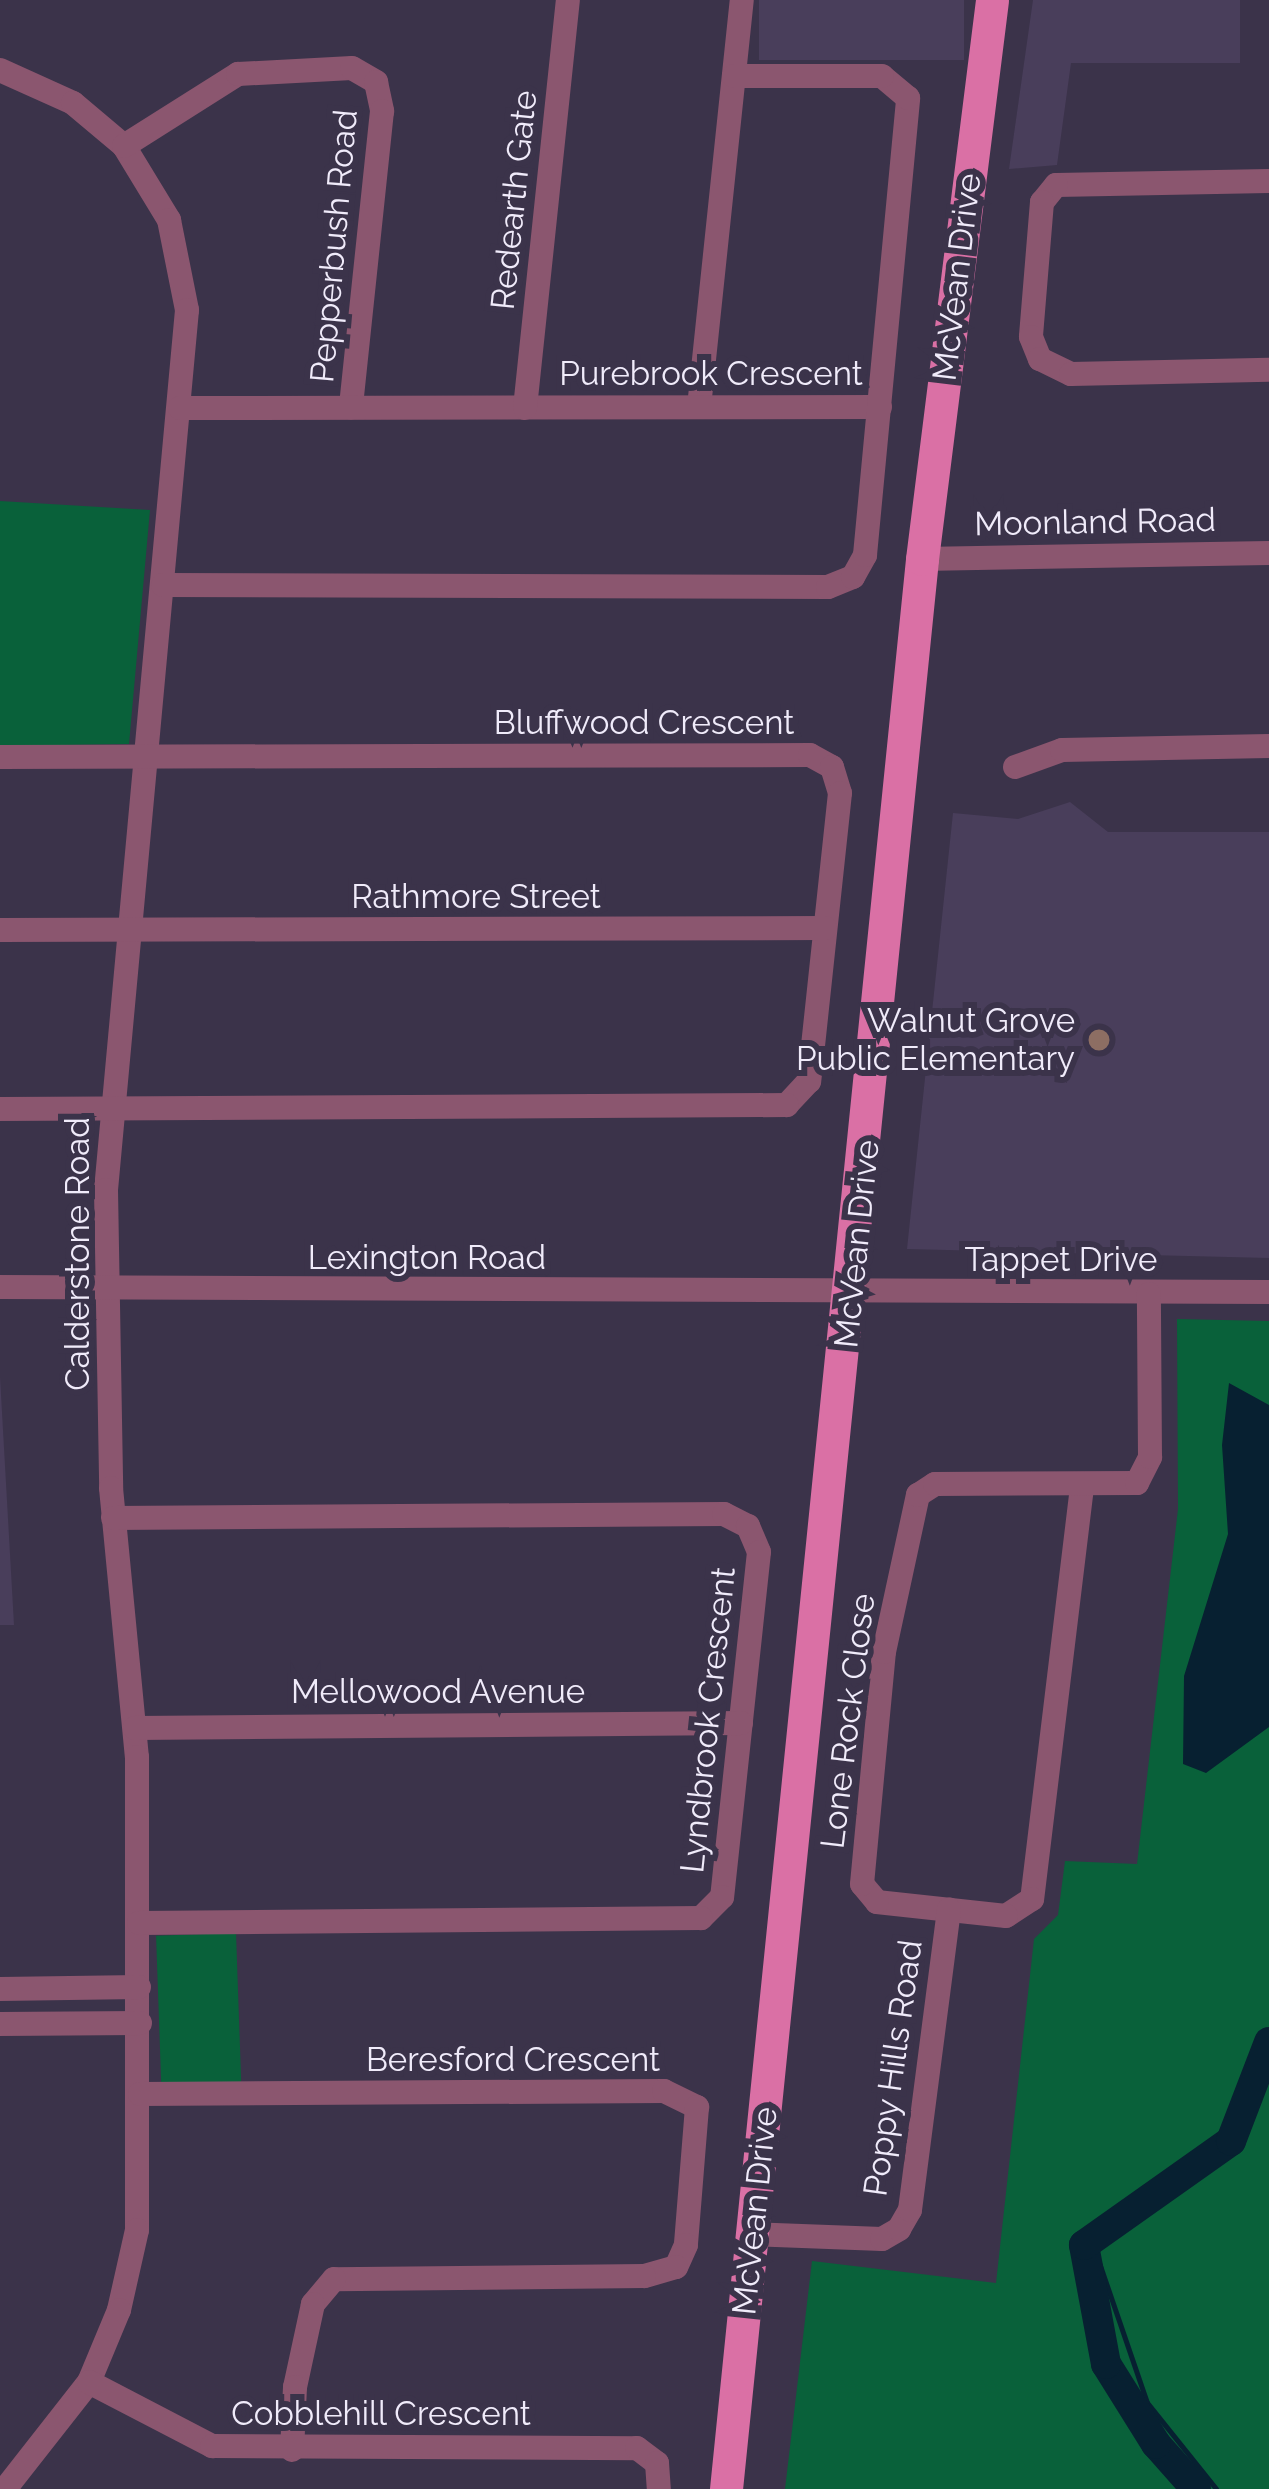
<!DOCTYPE html>
<style>
body{margin:0}
#map{position:relative;width:1269px;height:2489px;overflow:hidden;background:#3b334a;font-family:Raleway,sans-serif}
div>[style]{position:absolute}
[style*='--x']{left:calc(var(--x)*1px);top:calc(var(--y)*1px);width:calc(var(--w)*1px);rotate:calc(var(--a)*1deg)}
.built>*{inset:0;background:#493e5b;transform-origin:0 0}
.green>*{inset:0;background:#09613a;transform-origin:0 0}
.water>*{inset:0;background:#072031}
.stream>*{height:4.5px;margin:-2.25px;padding:0 2.25px;transform-origin:2.25px;border-radius:2.25px;background:#072031}
.river>*{height:30px;margin:-15px;padding:0 15px;transform-origin:15px;border-radius:15px;background:#072031}
.minor>*{height:24px;margin:-12px;padding:0 12px;transform-origin:12px;border-radius:12px;background:#8b566f}
.major>*{height:33px;margin:-16.5px;padding:0 16.5px;transform-origin:16.5px;border-radius:16.5px;background:#da70a5}
.dots>*{width:33px;height:33px;translate:-50% -50%;box-sizing:border-box;border:6px solid #3b334a;border-radius:50%}
span{translate:-50% -50%;white-space:nowrap;text-align:center;line-height:1.15;-webkit-text-stroke:12px #3b334a;paint-order:stroke}
.street-label{font-size:33px;color:#f0ebfa}
.poi-label{font-size:33px;color:#f0ebfa}
.right{translate:-100% -50%;text-align:right}
</style>
<div id="map">
<div class="built">
<div style="left:759px;top:0;width:205px;height:60px"></div>
<div style="clip-path:polygon(1033px 0,1240px 0,1240px 63px,1071px 63px,1057px 165px,1009px 169px)"></div>
<div style="clip-path:polygon(1070px 802px,1108px 832px,1269px 832px,1269px 1258px,907px 1249px,953px 813px,1018px 819px)"></div>
<div style="clip-path:polygon(0 1377px,14px 1625px,0 1625px)"></div>
</div>
<div class="green">
<div style="clip-path:polygon(0 501px,150px 510px,129px 744px,0 746px)"></div>
<div style="clip-path:polygon(1177px 1319px,1269px 1321px,1269px 2489px,785px 2489px,812px 2261px,996px 2283px,1034px 1939px,1058px 1915px,1065px 1861px,1137px 1864px,1178px 1509px)"></div>
<div style="left:236px;top:1933px;width:150px;height:80px;rotate:88deg"></div>
</div>
<div class="water">
<div style="clip-path:polygon(1229px 1383px,1269px 1405px,1269px 1727px,1206px 1773px,1183px 1764px,1184px 1676px,1228px 1534px,1222px 1445px)"></div>
</div>
<div class="stream">
<div style="--x:1216;--y:2489;--w:110;--a:-128.7"></div>
<div style="--x:1147;--y:2403;--w:161;--a:-108.9"></div>
<div style="--x:1095;--y:2251;--w:26;--a:-67"></div>
<div style="--x:1105;--y:2227;--w:40;--a:-44"></div>
<div style="--x:1134;--y:2199;--w:67;--a:-28.5"></div>
<div style="--x:1193;--y:2167;--w:63;--a:-41.8"></div>
<div style="--x:1240;--y:2125;--w:61;--a:-61.8"></div>
</div>
<div class="river">
<div style="--x:1196;--y:2489;--w:60;--a:-131.6"></div>
<div style="--x:1156;--y:2444;--w:94;--a:-122"></div>
<div style="--x:1106;--y:2364;--w:121;--a:-100.5"></div>
<div style="--x:1084;--y:2245;--w:180;--a:-35.3"></div>
<div style="--x:1231;--y:2141;--w:106;--a:-69"></div>
</div>
<div class="minor">
<div style="--x:0;--y:70;--w:80;--a:24.3"></div>
<div style="--x:73;--y:103;--w:67;--a:40.1"></div>
<div style="--x:124;--y:146;--w:87;--a:58.7"></div>
<div style="--x:169;--y:220;--w:92;--a:78.7"></div>
<div style="--x:187;--y:310;--w:884;--a:95.26"></div>
<div style="--x:106;--y:1190;--w:298;--a:89"></div>
<div style="--x:111;--y:1488;--w:270;--a:84.5"></div>
<div style="--x:137;--y:1757;--w:473;--a:90"></div>
<div style="--x:137;--y:2230;--w:82;--a:102.7"></div>
<div style="--x:119;--y:2310;--w:78;--a:112.6"></div>
<div style="--x:89;--y:2382;--w:136;--a:128.1"></div>
<div style="--x:124;--y:146;--w:135;--a:-32.3"></div>
<div style="--x:238;--y:74;--w:114;--a:-3"></div>
<div style="--x:352;--y:68;--w:28;--a:30"></div>
<div style="--x:376;--y:82;--w:30;--a:78"></div>
<div style="--x:382;--y:111;--w:298;--a:96"></div>
<div style="--x:1269;--y:181;--w:213;--a:178.9"></div>
<div style="--x:1056;--y:185;--w:22;--a:129"></div>
<div style="--x:1042;--y:202;--w:135;--a:94.7"></div>
<div style="--x:1031;--y:337;--w:24;--a:68"></div>
<div style="--x:1040;--y:359;--w:34;--a:26"></div>
<div style="--x:1071;--y:374;--w:198;--a:-1.2"></div>
<div style="--x:699;--y:407;--w:409;--a:-84"></div>
<div style="--x:180;--y:408;--w:700;--a:-0.08"></div>
<div style="--x:525;--y:408;--w:410;--a:-84"></div>
<div style="--x:922;--y:559;--w:347;--a:-1"></div>
<div style="--x:163;--y:585;--w:665;--a:0.17"></div>
<div style="--x:828;--y:587;--w:27;--a:-22"></div>
<div style="--x:853;--y:577;--w:25;--a:-61"></div>
<div style="--x:865;--y:555;--w:459;--a:-84.6"></div>
<div style="--x:908;--y:98;--w:34;--a:-140"></div>
<div style="--x:882;--y:76;--w:148;--a:180"></div>
<div style="--x:0;--y:757;--w:810;--a:-0.14"></div>
<div style="--x:810;--y:755;--w:25;--a:29"></div>
<div style="--x:832;--y:767;--w:27;--a:73"></div>
<div style="--x:840;--y:793;--w:290;--a:96.1"></div>
<div style="--x:809;--y:1081;--w:33;--a:133"></div>
<div style="--x:787;--y:1105;--w:787;--a:179.71"></div>
<div style="--x:1015;--y:767;--w:50;--a:-19.9"></div>
<div style="--x:1062;--y:750;--w:207;--a:-1.1"></div>
<div style="--x:0;--y:930;--w:825;--a:-0.14"></div>
<div style="--x:0;--y:1287;--w:1269;--a:0.23"></div>
<div style="--x:1082;--y:1487;--w:415;--a:96.9"></div>
<div style="--x:1032;--y:1899;--w:31;--a:147"></div>
<div style="--x:1006;--y:1916;--w:130;--a:-173.8"></div>
<div style="--x:877;--y:1902;--w:23;--a:-130"></div>
<div style="--x:862;--y:1884;--w:233;--a:-84.6"></div>
<div style="--x:884;--y:1652;--w:161;--a:-77.8"></div>
<div style="--x:918;--y:1495;--w:20;--a:-33"></div>
<div style="--x:935;--y:1484;--w:202;--a:-0.3"></div>
<div style="--x:1137;--y:1483;--w:29;--a:-63"></div>
<div style="--x:1150;--y:1457;--w:163;--a:-90.4"></div>
<div style="--x:113;--y:1518;--w:611;--a:-0.38"></div>
<div style="--x:724;--y:1514;--w:27;--a:27"></div>
<div style="--x:748;--y:1526;--w:28;--a:67"></div>
<div style="--x:759;--y:1552;--w:347;--a:96.1"></div>
<div style="--x:722;--y:1897;--w:30;--a:135"></div>
<div style="--x:701;--y:1918;--w:562;--a:179.49"></div>
<div style="--x:135;--y:1728;--w:606;--a:-0.47"></div>
<div style="--x:0;--y:1989;--w:139;--a:-0.8"></div>
<div style="--x:0;--y:2024;--w:140;--a:-0.4"></div>
<div style="--x:140;--y:2094;--w:524;--a:-0.33"></div>
<div style="--x:664;--y:2091;--w:37;--a:26"></div>
<div style="--x:697;--y:2107;--w:138;--a:94.6"></div>
<div style="--x:686;--y:2245;--w:24;--a:114"></div>
<div style="--x:676;--y:2267;--w:33;--a:164"></div>
<div style="--x:644;--y:2276;--w:310;--a:179.4"></div>
<div style="--x:334;--y:2279;--w:33;--a:130"></div>
<div style="--x:313;--y:2304;--w:85;--a:102.2"></div>
<div style="--x:295;--y:2387;--w:63;--a:92.7"></div>
<div style="--x:752;--y:2234;--w:130;--a:2.2"></div>
<div style="--x:882;--y:2239;--w:20;--a:-30"></div>
<div style="--x:899;--y:2229;--w:22;--a:-60"></div>
<div style="--x:910;--y:2210;--w:303;--a:-82.6"></div>
<div style="--x:89;--y:2382;--w:139;--a:27.5"></div>
<div style="--x:212;--y:2446;--w:425;--a:0.3"></div>
<div style="--x:637;--y:2448;--w:25;--a:37"></div>
<div style="--x:657;--y:2463;--w:26;--a:86"></div>
</div>
<div class="major">
<div style="--x:726;--y:2489;--w:1940;--a:-84.2"></div>
<div style="--x:922;--y:559;--w:563;--a:-82.86"></div>
</div>
<div class="dots">
<div style="left:1099px;top:1040px;background:#8d6e63"></div>
</div>
<div class="street-label">
<span style="left:514px;top:200px;rotate:-84deg">Redearth Gate</span>
<span style="left:334px;top:246px;rotate:-85deg">Pepperbush Road</span>
<span style="left:957px;top:277px;rotate:-83deg">McVean Drive</span>
<span style="left:711px;top:374px">Purebrook Crescent</span>
<span style="left:1095px;top:522px;rotate:-1deg">Moonland Road</span>
<span style="left:644px;top:723px">Bluffwood Crescent</span>
<span style="left:476px;top:897px">Rathmore Street</span>
<span style="left:857px;top:1244px;rotate:-84deg">McVean Drive</span>
<span style="left:78px;top:1254px;rotate:-90deg">Calderstone Road</span>
<span style="left:427px;top:1258px">Lexington Road</span>
<span style="left:1061px;top:1260px">Tappet Drive</span>
<span style="left:438px;top:1692px">Mellowood Avenue</span>
<span style="left:708px;top:1720px;rotate:-84deg">Lyndbrook Crescent</span>
<span style="left:848px;top:1721px;rotate:-83deg">Lone Rock Close</span>
<span style="left:513px;top:2060px">Beresford Crescent</span>
<span style="left:893px;top:2068px;rotate:-82deg">Poppy Hills Road</span>
<span style="left:755px;top:2211px;rotate:-84deg">McVean Drive</span>
<span style="left:381px;top:2414px">Cobblehill Crescent</span>
</div>
<div class="poi-label">
<span class="right" style="left:1075px;top:1040px">Walnut Grove<br>Public Elementary</span>
</div>
</div>
